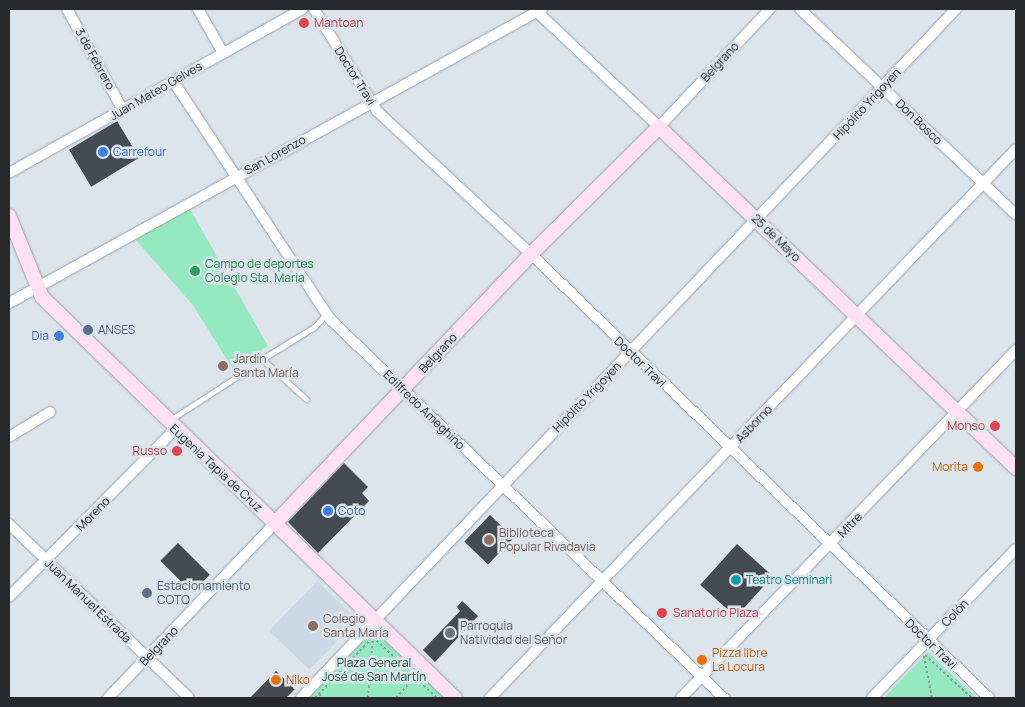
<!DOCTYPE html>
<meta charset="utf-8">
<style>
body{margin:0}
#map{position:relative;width:1025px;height:707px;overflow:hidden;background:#dce4ec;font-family:Manrope,sans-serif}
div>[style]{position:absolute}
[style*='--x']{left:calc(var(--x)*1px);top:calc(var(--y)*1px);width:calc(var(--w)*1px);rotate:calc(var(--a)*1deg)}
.built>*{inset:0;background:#ccd8e6;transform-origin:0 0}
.green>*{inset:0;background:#95e9c0}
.building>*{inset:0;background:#454b52;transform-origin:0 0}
.path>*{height:2px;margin-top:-1px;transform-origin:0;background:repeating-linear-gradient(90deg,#91979d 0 2.5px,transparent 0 5px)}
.roads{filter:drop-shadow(0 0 1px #9aa2aa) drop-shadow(0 0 1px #9aa2aa)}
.lane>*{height:5px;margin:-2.5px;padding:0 2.5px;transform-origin:2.5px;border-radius:2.5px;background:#fff}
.street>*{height:10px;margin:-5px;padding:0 5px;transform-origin:5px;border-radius:5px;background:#fff}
.secondary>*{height:14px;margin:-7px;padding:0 7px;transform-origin:7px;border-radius:7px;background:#ffe0f5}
.dots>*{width:14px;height:14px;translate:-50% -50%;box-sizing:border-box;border:2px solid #dce4ec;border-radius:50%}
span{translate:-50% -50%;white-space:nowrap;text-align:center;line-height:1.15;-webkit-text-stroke:5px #dce4ec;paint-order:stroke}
.health-label{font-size:12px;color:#be3a42}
.left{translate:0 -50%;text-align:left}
.right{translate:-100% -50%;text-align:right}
.street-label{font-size:12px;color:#26282c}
.shop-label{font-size:12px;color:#366cbe}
.leisure-label{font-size:12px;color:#27864d}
.service-label{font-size:12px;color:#4e5e75}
.education-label{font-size:12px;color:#785e54}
.food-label{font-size:12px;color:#c56008}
.culture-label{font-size:12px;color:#0d838f}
.worship-label{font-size:12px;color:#5b616d}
.park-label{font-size:12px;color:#25513d}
.frame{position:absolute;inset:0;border:10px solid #26282c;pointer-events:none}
</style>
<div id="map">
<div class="built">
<div style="left:317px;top:581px;width:56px;height:69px;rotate:44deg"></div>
</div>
<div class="green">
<div style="clip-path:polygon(190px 209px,268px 346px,233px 369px,192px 304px,135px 239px)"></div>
<div style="clip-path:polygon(373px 630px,445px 698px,309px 698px)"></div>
<div style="clip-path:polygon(928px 652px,977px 698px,884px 698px)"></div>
</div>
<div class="building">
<div style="left:117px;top:121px;width:43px;height:56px;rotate:59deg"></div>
<div style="clip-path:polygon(344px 463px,368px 487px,362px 493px,369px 501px,318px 553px,288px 522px)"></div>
<div style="left:490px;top:515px;width:33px;height:37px;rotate:44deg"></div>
<div style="left:178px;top:543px;width:45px;height:25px;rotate:45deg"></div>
<div style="left:737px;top:544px;width:48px;height:55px;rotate:42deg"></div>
<div style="clip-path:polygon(462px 601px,478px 616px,435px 662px,423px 650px,460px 611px,457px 607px)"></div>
<div style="clip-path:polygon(276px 671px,295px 689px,286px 698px,250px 698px)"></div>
</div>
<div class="path">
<div style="--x:925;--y:655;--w:64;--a:42.5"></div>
<div style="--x:924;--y:656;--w:43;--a:79.2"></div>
<div style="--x:319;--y:694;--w:6;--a:45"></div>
<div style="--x:315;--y:698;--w:84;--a:-46.4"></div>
<div style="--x:373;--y:637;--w:88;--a:43.6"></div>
<div style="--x:368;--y:698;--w:61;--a:-85.3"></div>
<div style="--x:396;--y:698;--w:28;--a:-48"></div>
</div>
<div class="roads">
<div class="lane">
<div style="--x:306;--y:399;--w:59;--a:-137.7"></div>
<div style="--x:262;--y:359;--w:61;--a:-31.6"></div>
<div style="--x:314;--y:327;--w:18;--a:-47"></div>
<div style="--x:170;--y:420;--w:81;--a:-32.9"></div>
</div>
<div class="street">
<div style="--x:67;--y:9;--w:115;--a:61"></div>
<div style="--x:198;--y:9;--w:51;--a:60.4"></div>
<div style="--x:314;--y:9;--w:120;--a:58.3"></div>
<div style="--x:377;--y:111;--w:210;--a:42.9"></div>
<div style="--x:531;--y:254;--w:638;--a:44.11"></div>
<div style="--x:534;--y:9;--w:172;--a:43.3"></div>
<div style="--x:659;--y:127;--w:162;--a:-46.8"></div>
<div style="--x:800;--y:9;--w:298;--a:43.6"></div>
<div style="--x:173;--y:81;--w:285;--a:56.6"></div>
<div style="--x:330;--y:319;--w:547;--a:43.89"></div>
<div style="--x:9;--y:173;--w:336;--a:-29.2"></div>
<div style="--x:9;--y:303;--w:609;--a:-28.88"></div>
<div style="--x:9;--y:437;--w:48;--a:-31.4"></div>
<div style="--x:9;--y:524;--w:250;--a:44"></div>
<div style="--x:9;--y:597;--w:236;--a:-45.3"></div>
<div style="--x:108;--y:698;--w:242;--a:-46.3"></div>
<div style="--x:301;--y:698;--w:951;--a:-46.45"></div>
<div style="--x:490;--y:698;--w:760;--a:-46.23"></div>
<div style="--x:681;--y:698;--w:483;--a:-46.1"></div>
<div style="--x:872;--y:698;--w:207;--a:-46"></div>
</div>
<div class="secondary">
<div style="--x:9;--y:216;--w:87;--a:67.8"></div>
<div style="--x:42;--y:297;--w:576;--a:44.16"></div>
<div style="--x:275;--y:523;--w:371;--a:-46.4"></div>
<div style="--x:531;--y:254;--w:180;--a:-44.8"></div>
<div style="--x:659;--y:127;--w:494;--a:43.7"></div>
</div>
</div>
<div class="dots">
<div style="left:304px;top:23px;background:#e0444e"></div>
<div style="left:103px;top:152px;background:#3f7fe0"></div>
<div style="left:195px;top:271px;background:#2e9e5b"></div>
<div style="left:88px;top:330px;background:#5c6f8a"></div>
<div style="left:59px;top:336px;background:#3f7fe0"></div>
<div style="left:223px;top:366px;background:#8d6e63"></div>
<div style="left:995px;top:426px;background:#e0444e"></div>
<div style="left:177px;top:451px;background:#e0444e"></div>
<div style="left:978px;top:467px;background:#e8710a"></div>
<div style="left:328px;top:511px;background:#3f7fe0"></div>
<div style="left:489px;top:540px;background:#8d6e63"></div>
<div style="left:736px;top:580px;background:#0f9aa8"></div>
<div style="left:147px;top:593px;background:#5c6f8a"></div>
<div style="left:662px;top:613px;background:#e0444e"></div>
<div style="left:313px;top:626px;background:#8d6e63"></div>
<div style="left:450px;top:633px;background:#6b7280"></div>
<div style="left:702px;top:660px;background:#e8710a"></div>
<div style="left:276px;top:680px;background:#e8710a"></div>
</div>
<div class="health-label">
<span class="left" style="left:314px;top:23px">Mantoan</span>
<span class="right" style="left:985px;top:426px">Monso</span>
<span class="right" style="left:167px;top:451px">Russo</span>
<span class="left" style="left:673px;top:613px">Sanatorio Plaza</span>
</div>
<div class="street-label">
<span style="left:95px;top:59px;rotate:61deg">3 de Febrero</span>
<span style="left:720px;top:62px;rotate:-47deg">Belgrano</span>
<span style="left:355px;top:76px;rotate:58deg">Doctor Travi</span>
<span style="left:156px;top:91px;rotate:-30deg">Juan Mateo Gelves</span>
<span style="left:867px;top:104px;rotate:-47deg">Hipólito Yrigoyen</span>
<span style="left:919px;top:122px;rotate:44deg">Don Bosco</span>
<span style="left:275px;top:155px;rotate:-29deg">San Lorenzo</span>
<span style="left:776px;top:238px;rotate:44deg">25 de Mayo</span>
<span style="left:438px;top:353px;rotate:-47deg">Belgrano</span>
<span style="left:640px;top:362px;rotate:44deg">Doctor Travi</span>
<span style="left:587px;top:397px;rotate:-46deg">Hipólito Yrigoyen</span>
<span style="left:424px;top:410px;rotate:44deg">Edilfredo Ameghino</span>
<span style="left:754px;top:424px;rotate:-46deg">Asborno</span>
<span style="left:216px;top:468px;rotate:43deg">Eugenia Tapia de Cruz</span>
<span style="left:93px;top:514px;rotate:-46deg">Moreno</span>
<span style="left:850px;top:525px;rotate:-46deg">Mitre</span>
<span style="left:88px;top:601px;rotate:44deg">Juan Manuel Estrada</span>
<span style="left:955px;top:613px;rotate:-46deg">Colón</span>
<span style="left:931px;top:644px;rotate:44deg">Doctor Travi</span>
<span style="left:159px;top:646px;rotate:-46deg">Belgrano</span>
</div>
<div class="shop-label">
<span class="left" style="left:113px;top:152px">Carrefour</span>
<span class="right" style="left:49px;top:336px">Dia</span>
<span class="left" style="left:338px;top:511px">Coto</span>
</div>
<div class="leisure-label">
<span class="left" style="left:205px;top:271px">Campo de deportes<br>Colegio Sta. Maria</span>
</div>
<div class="service-label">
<span class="left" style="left:98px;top:330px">ANSES</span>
<span class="left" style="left:157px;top:593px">Estacionamiento<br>COTO</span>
</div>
<div class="education-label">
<span class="left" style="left:233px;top:366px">Jardín<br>Santa María</span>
<span class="left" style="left:499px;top:540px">Biblioteca<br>Popular Rivadavia</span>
<span class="left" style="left:323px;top:626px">Colegio<br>Santa María</span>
</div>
<div class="food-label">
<span class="right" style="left:968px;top:467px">Morita</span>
<span class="left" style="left:712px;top:660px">Pizza libre<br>La Locura</span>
<span class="left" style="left:286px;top:680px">Niko</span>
</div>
<div class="culture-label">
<span class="left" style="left:746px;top:580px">Teatro Seminari</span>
</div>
<div class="worship-label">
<span class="left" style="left:460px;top:633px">Parroquia<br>Natividad del Señor</span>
</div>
<div class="park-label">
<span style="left:374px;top:670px">Plaza General<br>José de San Martín</span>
</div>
<div class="frame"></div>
</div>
